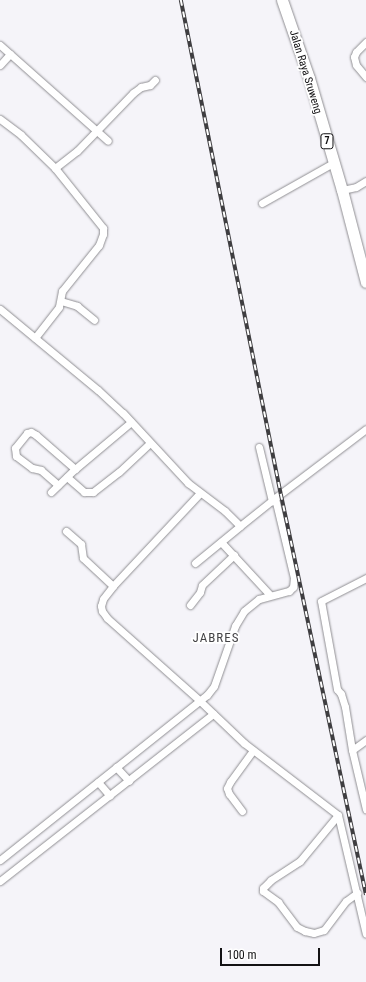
<!DOCTYPE html>
<style>
body{margin:0}
#map{position:relative;width:366px;height:982px;overflow:hidden;background:#f5f4f9;font-family:"Roboto Condensed",sans-serif}
div>[style]{position:absolute}
[style*='--x']{left:calc(var(--x)*1px);top:calc(var(--y)*1px);width:calc(var(--w)*1px);rotate:calc(var(--a)*1deg)}
.roads{filter:drop-shadow(0 0 1px #8f8e92) drop-shadow(0 0 1px #8f8e92)}
.minor>*{height:7px;margin:-3.5px;padding:0 3.5px;transform-origin:3.5px;border-radius:3.5px;background:#fff}
.highway>*{height:11px;margin:-5.5px;padding:0 5.5px;transform-origin:5.5px;border-radius:5.5px;background:#fff}
.rail>*{height:3.5px;margin-top:-1.75px;transform-origin:0;background:repeating-linear-gradient(90deg,#fff 0 6px,#3f3e41 0 12px);box-sizing:border-box;border-block:1px solid #3f3e41}
span{translate:-50% -50%;white-space:nowrap;text-align:center;line-height:1.15;-webkit-text-stroke:3.5px #fff;paint-order:stroke}
.shield-label span{padding:1px 3px;background:#fff;border:1px solid;border-radius:3px;-webkit-text-stroke-width:0}
.shield-label{font-size:10px;color:#131214;font-weight:700}
.street-label{font-size:11px;color:#131214}
.quarter-label{font-size:13px;color:#444346;letter-spacing:1px}
.scale{position:absolute;left:220px;top:948px;width:100px;height:18px;box-sizing:border-box;border:2px solid #131214;border-top:0;padding-left:5px;font-size:12px;line-height:14px;white-space:nowrap;color:#131214;-webkit-text-stroke:3px #fff;paint-order:stroke}
</style>
<div id="map">
<div class="roads">
<div class="minor">
<div style="--x:366;--y:42;--w:14;--a:135"></div>
<div style="--x:356;--y:52;--w:5;--a:112"></div>
<div style="--x:354;--y:57;--w:8;--a:76"></div>
<div style="--x:356;--y:65;--w:16;--a:50"></div>
<div style="--x:0;--y:45;--w:144;--a:41.6"></div>
<div style="--x:0;--y:65;--w:15;--a:-48"></div>
<div style="--x:0;--y:119;--w:26;--a:37"></div>
<div style="--x:21;--y:135;--w:47;--a:44.1"></div>
<div style="--x:55;--y:168;--w:77;--a:51.3"></div>
<div style="--x:103;--y:228;--w:6;--a:90"></div>
<div style="--x:103;--y:234;--w:12;--a:110"></div>
<div style="--x:99;--y:245;--w:59;--a:128.8"></div>
<div style="--x:62;--y:291;--w:16;--a:101"></div>
<div style="--x:59;--y:307;--w:39;--a:128"></div>
<div style="--x:55;--y:168;--w:28;--a:-38"></div>
<div style="--x:77;--y:151;--w:81;--a:-46"></div>
<div style="--x:133;--y:93;--w:10;--a:-37"></div>
<div style="--x:141;--y:87;--w:9;--a:-13"></div>
<div style="--x:150;--y:85;--w:7;--a:-45"></div>
<div style="--x:342;--y:190;--w:14;--a:-12"></div>
<div style="--x:356;--y:187;--w:12;--a:-31"></div>
<div style="--x:262;--y:203;--w:81;--a:-29.4"></div>
<div style="--x:61;--y:301;--w:17;--a:17"></div>
<div style="--x:77;--y:306;--w:22;--a:39"></div>
<div style="--x:0;--y:309;--w:127;--a:39.6"></div>
<div style="--x:98;--y:390;--w:34;--a:43"></div>
<div style="--x:123;--y:413;--w:96;--a:47.1"></div>
<div style="--x:188;--y:483;--w:46;--a:37.1"></div>
<div style="--x:225;--y:511;--w:21;--a:45"></div>
<div style="--x:240;--y:526;--w:45;--a:-38.7"></div>
<div style="--x:259;--y:447;--w:56;--a:76.5"></div>
<div style="--x:67;--y:477;--w:23;--a:41"></div>
<div style="--x:84;--y:492;--w:9;--a:0"></div>
<div style="--x:93;--y:492;--w:33;--a:-38"></div>
<div style="--x:119;--y:472;--w:42;--a:-43.1"></div>
<div style="--x:58;--y:485;--w:23;--a:-139"></div>
<div style="--x:41;--y:470;--w:9;--a:-167"></div>
<div style="--x:32;--y:468;--w:20;--a:-143"></div>
<div style="--x:16;--y:456;--w:8;--a:-97"></div>
<div style="--x:15;--y:448;--w:19;--a:-51"></div>
<div style="--x:27;--y:433;--w:4;--a:-14"></div>
<div style="--x:31;--y:432;--w:6;--a:31"></div>
<div style="--x:36;--y:435;--w:52;--a:41.1"></div>
<div style="--x:51;--y:492;--w:33;--a:-44"></div>
<div style="--x:75;--y:469;--w:73;--a:-40"></div>
<div style="--x:200;--y:493;--w:127;--a:133.1"></div>
<div style="--x:113;--y:586;--w:16;--a:128"></div>
<div style="--x:103;--y:599;--w:7;--a:106"></div>
<div style="--x:101;--y:606;--w:5;--a:79"></div>
<div style="--x:102;--y:611;--w:9;--a:54"></div>
<div style="--x:107;--y:618;--w:125;--a:41.7"></div>
<div style="--x:200;--y:701;--w:61;--a:43.7"></div>
<div style="--x:244;--y:743;--w:118;--a:37.5"></div>
<div style="--x:338;--y:815;--w:122;--a:76.8"></div>
<div style="--x:66;--y:531;--w:20;--a:41"></div>
<div style="--x:81;--y:544;--w:14;--a:82"></div>
<div style="--x:83;--y:558;--w:41;--a:43"></div>
<div style="--x:221;--y:542;--w:72;--a:47.2"></div>
<div style="--x:195;--y:563;--w:58;--a:-39.4"></div>
<div style="--x:190;--y:605;--w:16;--a:-52"></div>
<div style="--x:200;--y:592;--w:7;--a:-74"></div>
<div style="--x:202;--y:585;--w:44;--a:-43.2"></div>
<div style="--x:366;--y:740;--w:17;--a:144"></div>
<div style="--x:352;--y:750;--w:61;--a:76.7"></div>
<div style="--x:352;--y:750;--w:44;--a:-99.2"></div>
<div style="--x:345;--y:707;--w:14;--a:-107"></div>
<div style="--x:341;--y:694;--w:6;--a:-129"></div>
<div style="--x:337;--y:689;--w:89;--a:-100.3"></div>
<div style="--x:321;--y:601;--w:51;--a:-27.1"></div>
<div style="--x:116;--y:767;--w:19;--a:47"></div>
<div style="--x:98;--y:782;--w:18;--a:49"></div>
<div style="--x:242;--y:811;--w:21;--a:-127"></div>
<div style="--x:229;--y:794;--w:6;--a:-108"></div>
<div style="--x:227;--y:788;--w:7;--a:-63"></div>
<div style="--x:230;--y:782;--w:39;--a:-54"></div>
<div style="--x:338;--y:815;--w:60;--a:129.6"></div>
<div style="--x:300;--y:861;--w:35;--a:147"></div>
<div style="--x:271;--y:880;--w:11;--a:135"></div>
<div style="--x:263;--y:888;--w:3;--a:90"></div>
<div style="--x:263;--y:891;--w:19;--a:36"></div>
<div style="--x:278;--y:902;--w:31;--a:53"></div>
<div style="--x:297;--y:927;--w:9;--a:27"></div>
<div style="--x:305;--y:931;--w:9;--a:13"></div>
<div style="--x:314;--y:933;--w:10;--a:-17"></div>
<div style="--x:324;--y:930;--w:36;--a:-53"></div>
<div style="--x:346;--y:901;--w:14;--a:-36"></div>
<div style="--x:0;--y:860;--w:265;--a:-38.6"></div>
<div style="--x:207;--y:695;--w:11;--a:-52"></div>
<div style="--x:214;--y:686;--w:64;--a:-70.7"></div>
<div style="--x:235;--y:626;--w:17;--a:-59"></div>
<div style="--x:244;--y:611;--w:19;--a:-39"></div>
<div style="--x:259;--y:599;--w:31;--a:-15"></div>
<div style="--x:289;--y:591;--w:6;--a:-45"></div>
<div style="--x:293;--y:587;--w:9;--a:-84"></div>
<div style="--x:294;--y:578;--w:82;--a:-103.4"></div>
<div style="--x:275;--y:498;--w:114;--a:-37.2"></div>
<div style="--x:0;--y:881;--w:271;--a:-38.1"></div>
</div>
<div class="highway">
<div style="--x:282;--y:0;--w:83;--a:70.9"></div>
<div style="--x:309;--y:78;--w:117;--a:73.6"></div>
<div style="--x:342;--y:190;--w:95;--a:75.4"></div>
</div>
</div>
<div class="rail">
<div style="--x:181;--y:0;--w:504;--a:78.56"></div>
<div style="--x:281;--y:494;--w:410;--a:78"></div>
</div>
<div class="shield-label">
<span style="left:327px;top:141px">7</span>
</div>
<div class="street-label">
<span style="left:305px;top:72px;rotate:73deg">Jalan Raya Sruweng</span>
</div>
<div class="quarter-label">
<span style="left:216px;top:638px">JABRES</span>
</div>
<div class="scale">100 m</div>
</div>
